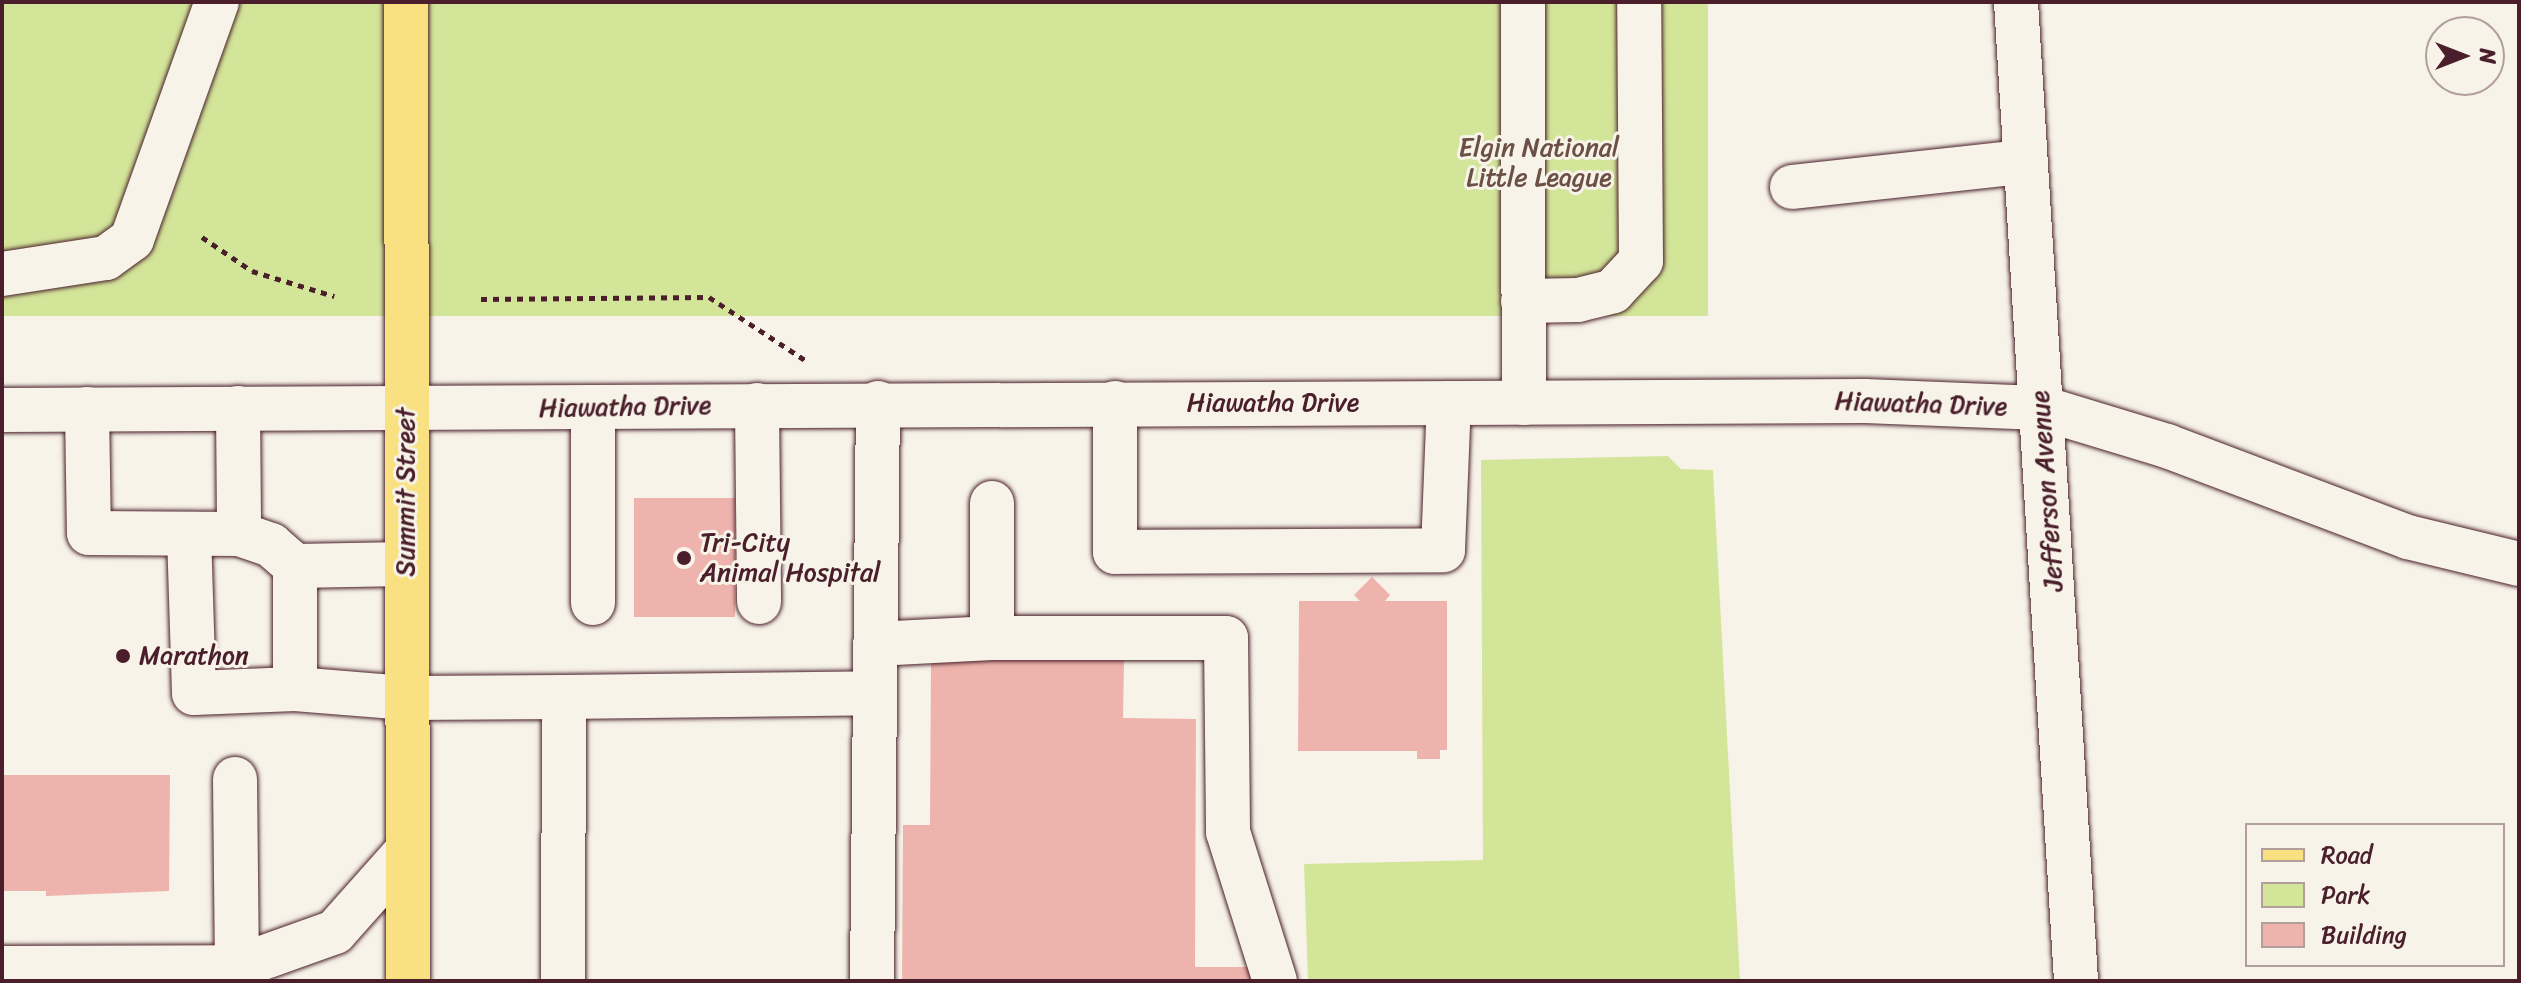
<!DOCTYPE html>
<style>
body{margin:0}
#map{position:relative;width:2521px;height:983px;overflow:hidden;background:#f7f3e8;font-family:Sriracha,sans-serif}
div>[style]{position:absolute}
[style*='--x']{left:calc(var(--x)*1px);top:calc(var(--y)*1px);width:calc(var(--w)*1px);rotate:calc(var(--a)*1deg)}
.green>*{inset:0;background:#d3e599;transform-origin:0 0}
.building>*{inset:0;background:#eeb3ac;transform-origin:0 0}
.path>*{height:5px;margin-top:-2.5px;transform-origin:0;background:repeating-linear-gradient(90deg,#4a1f2b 0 6px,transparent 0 12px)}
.roads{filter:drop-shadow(0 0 2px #4a1f2b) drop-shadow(0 0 2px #4a1f2b)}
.minor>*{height:44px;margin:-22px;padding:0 22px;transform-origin:22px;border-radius:22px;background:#f7f3e8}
.major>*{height:44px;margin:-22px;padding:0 22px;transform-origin:22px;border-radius:22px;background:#f9e181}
.dots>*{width:22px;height:22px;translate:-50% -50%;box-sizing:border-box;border:4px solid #f7f3e8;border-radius:50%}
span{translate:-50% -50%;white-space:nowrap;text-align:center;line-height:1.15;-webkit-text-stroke:6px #f7f3e8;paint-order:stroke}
.park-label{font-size:26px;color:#6c5046}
.street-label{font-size:26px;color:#4a1f2b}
.poi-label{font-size:26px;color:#4a1f2b}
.left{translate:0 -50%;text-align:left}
.frame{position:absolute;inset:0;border:4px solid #4a1f2b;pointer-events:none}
.legend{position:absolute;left:2245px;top:823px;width:260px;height:144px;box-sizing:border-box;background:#f7f3e8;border:2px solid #b29e9c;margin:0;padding:10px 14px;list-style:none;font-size:24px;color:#4a1f2b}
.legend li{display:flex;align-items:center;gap:16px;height:40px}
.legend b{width:40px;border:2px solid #b29e9c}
.north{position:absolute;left:2425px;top:16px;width:80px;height:80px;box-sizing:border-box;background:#f7f3e8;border:2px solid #b29e9c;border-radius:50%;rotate:90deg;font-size:22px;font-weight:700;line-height:32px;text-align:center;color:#4a1f2b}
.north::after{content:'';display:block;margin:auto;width:28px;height:36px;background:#4a1f2b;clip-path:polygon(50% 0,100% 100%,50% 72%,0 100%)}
</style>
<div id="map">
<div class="green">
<div style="left:2px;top:2px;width:1706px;height:314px"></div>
<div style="clip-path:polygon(1668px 456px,1681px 469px,1713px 470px,1740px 981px,1308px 981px,1304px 864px,1483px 860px,1481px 460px)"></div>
</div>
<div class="building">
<div style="left:634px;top:498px;width:101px;height:119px"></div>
<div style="clip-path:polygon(1372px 577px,1390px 595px,1385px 601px,1447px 601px,1447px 750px,1440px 750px,1440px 759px,1417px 759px,1417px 751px,1298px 751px,1299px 601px,1360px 601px,1354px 595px)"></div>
<div style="clip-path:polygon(931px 659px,1124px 659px,1123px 718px,1196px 719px,1195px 967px,1250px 967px,1250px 981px,902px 981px,903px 825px,930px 825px)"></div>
<div style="clip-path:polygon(2px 775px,170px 775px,169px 891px,46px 896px,46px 891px,2px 891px)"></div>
</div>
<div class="path">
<div style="--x:202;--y:237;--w:60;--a:34.2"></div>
<div style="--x:252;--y:271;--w:86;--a:17"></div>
<div style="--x:481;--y:299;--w:228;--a:-0.5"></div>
<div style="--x:709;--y:297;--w:115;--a:33.3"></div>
</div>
<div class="roads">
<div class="minor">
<div style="--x:1523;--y:2;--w:401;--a:89.9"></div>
<div style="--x:2016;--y:2;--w:981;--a:86.49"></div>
<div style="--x:1792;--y:187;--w:233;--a:-6.2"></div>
<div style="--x:2;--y:274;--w:105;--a:-8.7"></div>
<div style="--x:106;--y:258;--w:32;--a:-36"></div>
<div style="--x:132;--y:239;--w:252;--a:-70.3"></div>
<div style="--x:1523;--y:301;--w:55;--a:-1"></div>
<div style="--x:1578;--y:300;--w:36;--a:-14"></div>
<div style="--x:1613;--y:291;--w:41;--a:-47"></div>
<div style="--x:1641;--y:261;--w:259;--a:-90.4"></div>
<div style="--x:1115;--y:403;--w:149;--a:90"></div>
<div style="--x:1115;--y:552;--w:328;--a:-0.3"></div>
<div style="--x:1443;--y:550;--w:147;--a:-87.7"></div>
<div style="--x:757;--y:405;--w:197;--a:89.4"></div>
<div style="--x:238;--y:408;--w:126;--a:89.5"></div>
<div style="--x:87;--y:409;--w:124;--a:89.1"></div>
<div style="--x:89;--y:533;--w:150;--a:0.4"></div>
<div style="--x:239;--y:534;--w:34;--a:19"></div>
<div style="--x:271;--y:545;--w:32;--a:41"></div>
<div style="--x:295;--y:566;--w:111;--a:-1"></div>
<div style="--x:2;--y:410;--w:1863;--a:-0.28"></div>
<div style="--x:1865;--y:401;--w:177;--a:2.3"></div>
<div style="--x:2042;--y:408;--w:131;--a:16.9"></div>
<div style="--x:2167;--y:446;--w:258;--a:20.7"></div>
<div style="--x:2408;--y:537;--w:114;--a:13.7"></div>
<div style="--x:189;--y:534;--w:159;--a:88.2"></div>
<div style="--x:194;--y:693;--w:101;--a:-2.3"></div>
<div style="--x:295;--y:689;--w:113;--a:4.6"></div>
<div style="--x:408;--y:698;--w:156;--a:-0.4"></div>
<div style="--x:295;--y:566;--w:123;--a:90"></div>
<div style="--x:593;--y:603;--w:196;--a:-90"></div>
<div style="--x:992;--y:638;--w:234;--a:0"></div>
<div style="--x:1226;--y:638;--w:194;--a:89.4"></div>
<div style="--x:1228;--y:832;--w:156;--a:72.5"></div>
<div style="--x:875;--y:644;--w:117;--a:-2.9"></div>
<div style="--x:992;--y:638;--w:135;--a:-90"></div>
<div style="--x:235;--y:779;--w:202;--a:89.4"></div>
<div style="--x:2;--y:968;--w:235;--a:-0.2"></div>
<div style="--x:237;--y:967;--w:104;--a:-19.7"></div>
<div style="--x:335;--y:932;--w:107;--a:-48.4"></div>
<div style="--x:563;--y:981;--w:284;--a:-89.8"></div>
<div style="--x:564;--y:697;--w:311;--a:-0.7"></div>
<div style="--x:872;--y:981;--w:578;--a:-89.41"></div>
</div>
<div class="major">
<div style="--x:406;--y:2;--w:979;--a:89.88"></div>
</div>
</div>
<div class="dots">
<div style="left:684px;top:558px;background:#4a1f2b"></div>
<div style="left:123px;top:656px;background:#4a1f2b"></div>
</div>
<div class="park-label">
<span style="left:1539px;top:163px">Elgin National<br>Little League</span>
</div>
<div class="street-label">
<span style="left:1273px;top:403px">Hiawatha Drive</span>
<span style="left:1921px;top:404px;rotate:2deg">Hiawatha Drive</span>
<span style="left:625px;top:407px;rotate:-1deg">Hiawatha Drive</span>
<span style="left:2047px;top:491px;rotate:-94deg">Jefferson Avenue</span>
<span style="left:406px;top:492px;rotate:-90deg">Summit Street</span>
</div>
<div class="poi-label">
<span class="left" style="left:700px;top:558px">Tri-City<br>Animal Hospital</span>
<span class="left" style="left:139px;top:656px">Marathon</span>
</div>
<div class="frame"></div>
<ul class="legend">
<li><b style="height:10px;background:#f9e181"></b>Road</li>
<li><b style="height:22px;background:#d3e599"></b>Park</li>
<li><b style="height:22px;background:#eeb3ac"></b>Building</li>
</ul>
<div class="north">N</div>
</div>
